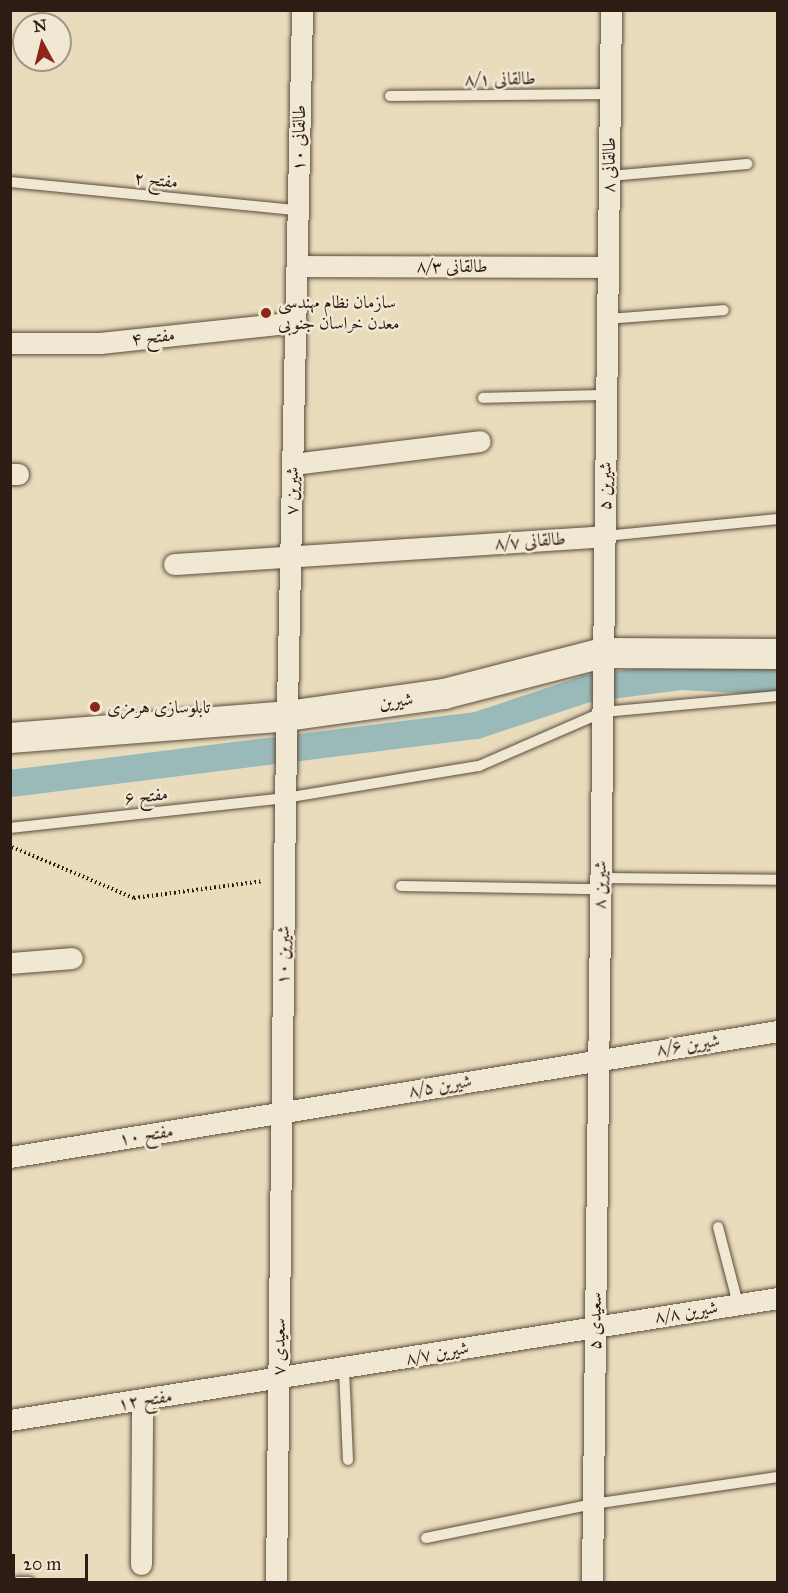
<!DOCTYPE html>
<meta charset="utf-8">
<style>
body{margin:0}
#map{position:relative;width:788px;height:1593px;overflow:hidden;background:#e9dcbc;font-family:"IM FELL Great Primer",Amiri,serif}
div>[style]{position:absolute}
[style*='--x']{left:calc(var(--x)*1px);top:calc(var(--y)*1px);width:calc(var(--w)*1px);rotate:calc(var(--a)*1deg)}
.canal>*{height:27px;margin:-13.5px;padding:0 13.5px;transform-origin:13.5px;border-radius:13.5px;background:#99bab8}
.path>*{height:4px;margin-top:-2px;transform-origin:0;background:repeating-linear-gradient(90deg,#2d1c13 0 1.5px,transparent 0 4.5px)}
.roads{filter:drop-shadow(0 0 2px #5c4c3d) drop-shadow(0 0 2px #5c4c3d)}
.lane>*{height:10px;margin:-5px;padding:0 5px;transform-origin:5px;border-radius:5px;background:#f1e8d3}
.street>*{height:21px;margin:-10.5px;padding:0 10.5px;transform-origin:10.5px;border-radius:10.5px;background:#f1e8d3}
.secondary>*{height:30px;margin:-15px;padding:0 15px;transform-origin:15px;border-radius:15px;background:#f1e8d3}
.dots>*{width:16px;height:16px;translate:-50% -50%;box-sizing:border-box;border:3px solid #f1e8d3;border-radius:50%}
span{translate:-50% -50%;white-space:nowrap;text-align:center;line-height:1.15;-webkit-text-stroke:5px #f1e8d3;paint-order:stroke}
.street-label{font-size:18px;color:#2d1c13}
.poi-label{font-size:18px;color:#2d1c13}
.left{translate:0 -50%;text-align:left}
.frame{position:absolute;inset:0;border:12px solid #2d1c13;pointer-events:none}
.north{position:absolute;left:12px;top:12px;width:60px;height:60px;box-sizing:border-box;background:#f1e8d3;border:2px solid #a39686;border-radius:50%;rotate:353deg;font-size:16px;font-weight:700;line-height:24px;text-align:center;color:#2d1c13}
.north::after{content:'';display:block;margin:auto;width:21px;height:27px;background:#8f2418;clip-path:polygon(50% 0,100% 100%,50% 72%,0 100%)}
.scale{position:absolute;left:12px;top:1554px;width:76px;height:27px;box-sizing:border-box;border:3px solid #2d1c13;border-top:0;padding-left:8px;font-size:18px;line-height:21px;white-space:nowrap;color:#2d1c13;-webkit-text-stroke:4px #f1e8d3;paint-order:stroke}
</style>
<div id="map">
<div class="canal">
<div style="--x:10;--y:783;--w:470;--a:-7.1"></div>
<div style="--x:476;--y:725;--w:117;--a:-18.4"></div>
<div style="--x:587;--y:688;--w:95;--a:-7.3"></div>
<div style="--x:681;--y:676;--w:97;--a:3"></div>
</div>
<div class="path">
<div style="--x:12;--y:847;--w:132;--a:22.7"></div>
<div style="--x:134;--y:898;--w:130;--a:-7.5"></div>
</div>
<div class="roads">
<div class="lane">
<div style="--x:390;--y:96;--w:220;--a:-0.5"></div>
<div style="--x:609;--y:176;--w:139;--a:-5"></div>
<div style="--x:10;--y:182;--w:289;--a:5.6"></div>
<div style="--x:607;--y:319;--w:117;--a:-4.4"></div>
<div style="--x:483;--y:398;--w:124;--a:-1.4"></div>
<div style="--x:605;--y:536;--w:174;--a:-5.6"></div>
<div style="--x:10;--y:828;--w:277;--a:-6.2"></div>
<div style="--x:285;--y:798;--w:197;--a:-9.4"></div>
<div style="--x:479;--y:766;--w:135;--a:-23.5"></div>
<div style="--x:603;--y:712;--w:176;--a:-5.2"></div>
<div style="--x:601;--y:878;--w:177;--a:0.6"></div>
<div style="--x:401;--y:886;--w:199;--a:0.9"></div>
<div style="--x:718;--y:1227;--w:80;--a:75.4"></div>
<div style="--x:344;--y:1369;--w:91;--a:87.5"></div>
<div style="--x:426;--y:1538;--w:170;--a:-11.5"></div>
<div style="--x:593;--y:1504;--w:187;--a:-8.3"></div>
<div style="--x:18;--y:1582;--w:11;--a:0"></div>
</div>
<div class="street">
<div style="--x:297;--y:266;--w:311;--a:0.2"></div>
<div style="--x:10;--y:343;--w:90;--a:0"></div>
<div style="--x:100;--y:343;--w:197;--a:-6.1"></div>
<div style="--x:293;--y:464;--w:188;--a:-7"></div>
<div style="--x:10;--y:474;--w:8;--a:0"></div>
<div style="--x:174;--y:564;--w:432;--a:-3.7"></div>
<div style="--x:10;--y:963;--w:62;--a:-4.6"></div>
<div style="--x:10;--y:1157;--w:778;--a:-9.32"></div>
<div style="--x:10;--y:1420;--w:778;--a:-9.03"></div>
<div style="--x:141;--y:1564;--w:163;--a:-89.6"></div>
<div style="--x:276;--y:1582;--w:784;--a:-89.34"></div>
<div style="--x:285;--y:798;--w:788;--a:-88.76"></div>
<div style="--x:592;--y:1582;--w:1572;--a:-89.31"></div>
</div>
<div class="secondary">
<div style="--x:10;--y:738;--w:278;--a:-4.5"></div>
<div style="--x:287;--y:716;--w:159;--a:-8"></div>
<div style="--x:444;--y:694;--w:164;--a:-14.5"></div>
<div style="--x:603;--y:653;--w:175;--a:0.3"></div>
</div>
</div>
<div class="dots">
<div style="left:266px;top:313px;background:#8f2418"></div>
<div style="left:95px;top:707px;background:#8f2418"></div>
</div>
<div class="street-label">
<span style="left:500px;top:79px;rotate:-1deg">طالقانی ۸/۱</span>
<span style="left:299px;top:138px;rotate:-89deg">طالقانی ۱۰</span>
<span style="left:609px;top:165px;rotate:-89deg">طالقانی ۸</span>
<span style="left:156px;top:180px;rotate:6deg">مفتح ۲</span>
<span style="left:452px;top:266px">طالقانی ۸/۳</span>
<span style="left:153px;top:337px;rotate:-6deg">مفتح ۴</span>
<span style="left:605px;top:486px;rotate:-89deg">شیرین ۵</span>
<span style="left:292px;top:491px;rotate:-89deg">شیرین ۷</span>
<span style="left:530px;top:541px;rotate:-4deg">طالقانی ۸/۷</span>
<span style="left:396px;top:701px;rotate:-8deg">شیرین</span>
<span style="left:146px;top:796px;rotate:-6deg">مفتح ۶</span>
<span style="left:600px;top:885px;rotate:-89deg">شیرین ۸</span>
<span style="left:283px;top:955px;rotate:-89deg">شیرین ۱۰</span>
<span style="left:688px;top:1045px;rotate:-9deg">شیرین ۸/۶</span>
<span style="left:440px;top:1086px;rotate:-10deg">شیرین ۸/۵</span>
<span style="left:146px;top:1135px;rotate:-9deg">مفتح ۱۰</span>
<span style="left:686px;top:1312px;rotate:-9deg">شیرین ۸/۸</span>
<span style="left:595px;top:1321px;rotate:-89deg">سعیدی ۵</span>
<span style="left:279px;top:1347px;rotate:-89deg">سعیدی ۷</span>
<span style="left:437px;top:1353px;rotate:-10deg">شیرین ۸/۷</span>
<span style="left:145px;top:1400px;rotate:-9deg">مفتح ۱۲</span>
</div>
<div class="poi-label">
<span class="left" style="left:278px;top:313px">سازمان نظام مهندسی<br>معدن خراسان جنوبی</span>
<span class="left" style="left:107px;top:707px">تابلوسازی هرمزی</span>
</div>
<div class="frame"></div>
<div class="north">N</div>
<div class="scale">20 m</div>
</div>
